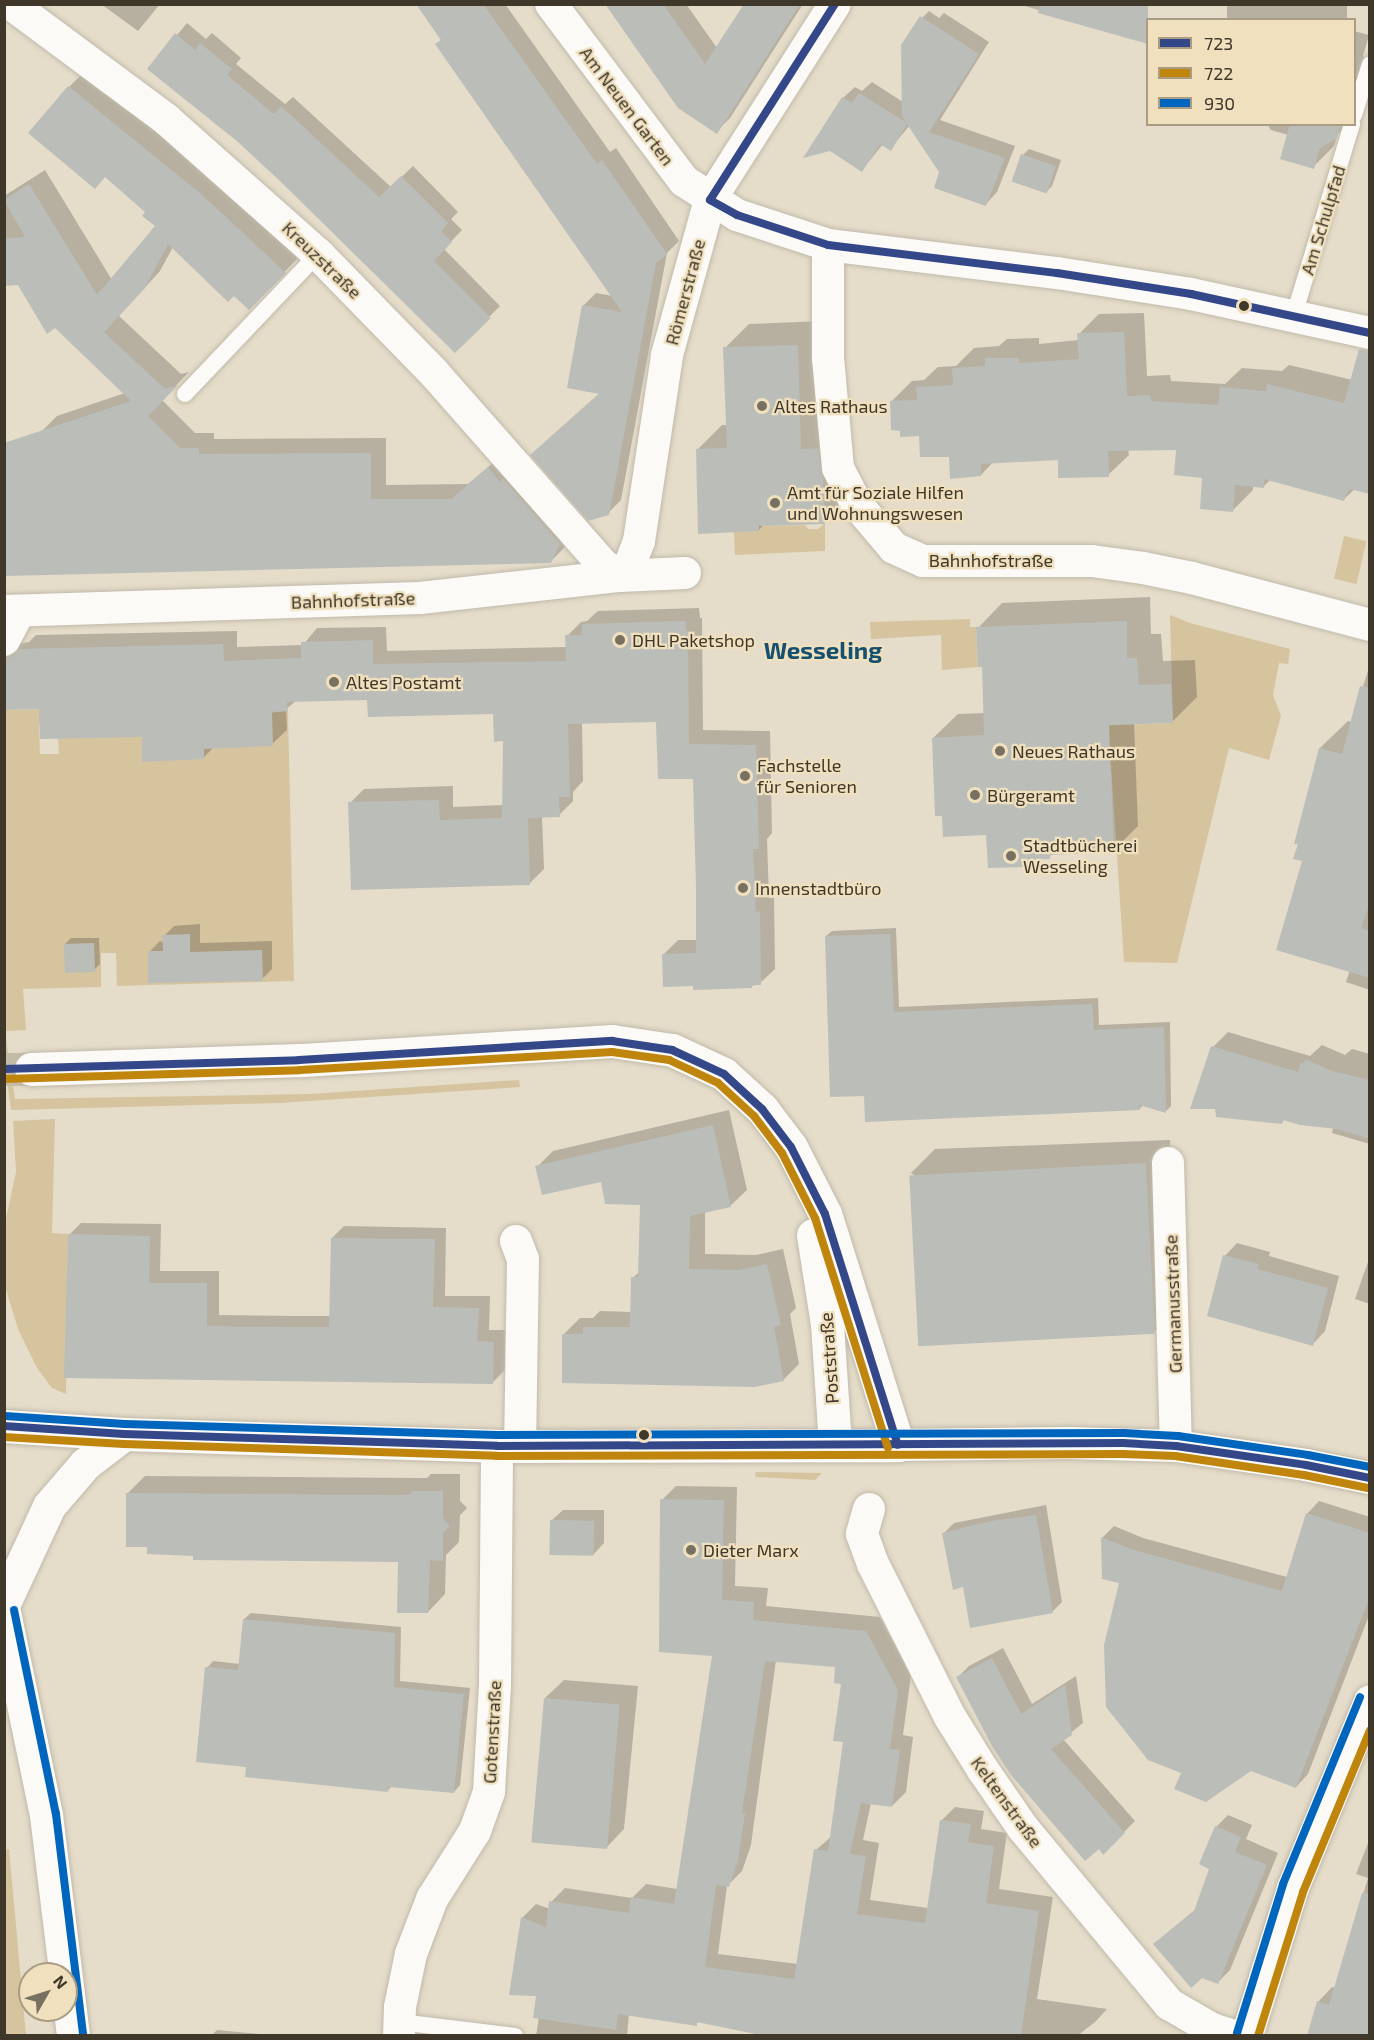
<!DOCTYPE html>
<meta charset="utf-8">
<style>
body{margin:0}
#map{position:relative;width:1374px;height:2040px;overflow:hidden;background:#e5dcc9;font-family:"Exo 2",sans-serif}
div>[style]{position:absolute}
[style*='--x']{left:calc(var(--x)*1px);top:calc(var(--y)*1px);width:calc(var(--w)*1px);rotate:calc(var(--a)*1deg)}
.green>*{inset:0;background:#d6c49f;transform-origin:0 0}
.shadow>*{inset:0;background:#0003;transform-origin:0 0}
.building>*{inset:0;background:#bbbdb9;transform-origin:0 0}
.secondary-tunnel>*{height:33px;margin-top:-16.5px;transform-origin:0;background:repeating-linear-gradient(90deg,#c4bba9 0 33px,transparent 0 49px)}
.roads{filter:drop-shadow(0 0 2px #c1baab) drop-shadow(0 0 2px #c1baab)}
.lane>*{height:16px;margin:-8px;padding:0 8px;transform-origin:8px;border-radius:8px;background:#fbfaf7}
.street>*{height:32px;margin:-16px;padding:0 16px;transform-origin:16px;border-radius:16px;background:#fbfaf7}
.secondary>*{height:33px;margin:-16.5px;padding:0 16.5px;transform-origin:16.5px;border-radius:16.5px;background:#fbfaf7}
.bus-1>*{height:8px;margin:-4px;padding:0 4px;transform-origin:4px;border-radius:4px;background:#344889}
.bus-2>*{height:8px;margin:-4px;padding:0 4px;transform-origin:4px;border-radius:4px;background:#c0850d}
.bus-3>*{height:8px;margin:-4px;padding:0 4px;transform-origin:4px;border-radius:4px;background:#0065bd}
.dots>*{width:16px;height:16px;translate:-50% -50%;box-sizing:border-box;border:3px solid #f0e0be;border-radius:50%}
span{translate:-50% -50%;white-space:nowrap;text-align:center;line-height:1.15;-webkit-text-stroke:4.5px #f0e0be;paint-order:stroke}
.street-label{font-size:18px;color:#3e372a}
.poi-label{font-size:18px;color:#3e372a}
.left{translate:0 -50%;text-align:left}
.district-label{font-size:24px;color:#155070;font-weight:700}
.frame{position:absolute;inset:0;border:6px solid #3e372a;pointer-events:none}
.legend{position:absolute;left:1146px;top:18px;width:210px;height:108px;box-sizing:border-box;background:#f0e0be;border:2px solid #a99c83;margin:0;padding:8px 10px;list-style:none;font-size:18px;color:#3e372a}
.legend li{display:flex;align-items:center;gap:12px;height:30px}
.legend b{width:30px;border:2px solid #a99c83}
.north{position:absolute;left:18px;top:1962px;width:60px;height:60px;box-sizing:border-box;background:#f0e0be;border:2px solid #a99c83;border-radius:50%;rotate:51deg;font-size:16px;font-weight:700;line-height:24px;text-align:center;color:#3e372a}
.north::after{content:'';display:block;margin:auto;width:21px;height:27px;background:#787162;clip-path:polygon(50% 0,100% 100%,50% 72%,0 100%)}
</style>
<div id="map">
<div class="green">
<div style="clip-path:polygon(825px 523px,825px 551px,735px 555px,734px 532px,759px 531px,759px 526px,805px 525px,808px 529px,818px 529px)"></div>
<div style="left:1344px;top:536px;width:23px;height:44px;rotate:13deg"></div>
<div style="clip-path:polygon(1170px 615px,1190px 623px,1290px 649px,1288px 664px,1279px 663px,1273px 695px,1281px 716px,1269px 760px,1229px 748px,1177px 963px,1124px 962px,1111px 765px,1067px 727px,1173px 723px)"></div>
<div style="clip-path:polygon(970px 619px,970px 627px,976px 627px,978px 667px,942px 670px,941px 635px,871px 639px,870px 622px)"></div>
<div style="clip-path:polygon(49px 709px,39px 726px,40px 754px,59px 754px,58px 738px,288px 711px,294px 981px,117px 986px,116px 953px,101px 953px,101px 987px,23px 989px,26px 1030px,5px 1031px,15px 1099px,310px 1094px,519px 1080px,520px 1087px,279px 1103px,11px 1110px,4px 1059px,4px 710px)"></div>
<div style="clip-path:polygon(55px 1119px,52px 1233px,68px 1234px,66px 1394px,52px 1388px,37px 1368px,18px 1329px,5px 1286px,5px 1223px,16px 1172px,13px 1121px)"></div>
<div style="clip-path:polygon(755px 1472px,822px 1473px,815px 1480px,756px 1477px)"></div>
<div style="clip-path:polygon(9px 1849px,26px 2035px,5px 2035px,4px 1850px)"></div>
</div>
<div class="shadow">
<div style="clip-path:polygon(101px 4px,160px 4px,138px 31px)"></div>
<div style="clip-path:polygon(417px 4px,505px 4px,610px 152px,616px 148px,679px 241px,667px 253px,621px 500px,608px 513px,545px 442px,601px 392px,583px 306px,596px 293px,613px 296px)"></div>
<div style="clip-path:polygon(606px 4px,686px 4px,717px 48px,745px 4px,803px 4px,730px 118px,716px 132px)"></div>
<div style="clip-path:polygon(1018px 4px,1137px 4px,1120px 34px)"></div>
<div style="left:1227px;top:4px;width:120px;height:16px"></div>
<div style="clip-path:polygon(929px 11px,939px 18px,944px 13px,989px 42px,940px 120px,1015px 146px,997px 192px,986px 204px,941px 172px,910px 125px,890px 149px,883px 144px,862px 170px,843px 98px,855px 87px,862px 91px,872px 82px,903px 102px,917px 23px)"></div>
<div style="clip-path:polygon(187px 23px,206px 39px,212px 33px,241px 58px,236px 64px,285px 104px,293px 97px,391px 187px,413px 166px,458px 212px,451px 219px,462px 230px,444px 249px,500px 306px,455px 351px,358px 253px,239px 141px,149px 69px)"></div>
<div style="clip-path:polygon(1354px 31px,1369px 35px,1363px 56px,1368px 64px,1354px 88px)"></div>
<div style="clip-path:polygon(84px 72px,216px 179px,300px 256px,249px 308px,173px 247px,160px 271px,119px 316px,181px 374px,189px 372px,162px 400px,195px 433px,214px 433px,214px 439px,386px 438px,386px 485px,468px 484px,505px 453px,566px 546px,550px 562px,42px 431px,57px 416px,125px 393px,19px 284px,4px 285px,4px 196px,45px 170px,112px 280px,157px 226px,69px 87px)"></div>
<div style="clip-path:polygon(1267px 124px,1348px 124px,1338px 134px,1334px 146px,1313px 167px,1288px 135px,1271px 130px)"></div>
<div style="clip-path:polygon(1029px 149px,1061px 160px,1052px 186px,1046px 192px,1023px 155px)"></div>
<div style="clip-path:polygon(1144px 313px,1147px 376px,1170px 375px,1171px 381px,1225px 384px,1242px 368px,1282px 371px,1289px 365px,1357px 381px,1355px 489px,1344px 499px,1270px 480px,1264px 486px,1253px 485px,1253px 490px,1233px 510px,1178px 449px,1128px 449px,1129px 455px,1108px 475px,1059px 458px,994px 461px,981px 475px,921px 435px,891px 402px,912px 381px,924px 380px,938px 367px,956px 366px,974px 348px,999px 346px,1007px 339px,1039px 338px,1039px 344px,1079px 340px,1079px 334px,1099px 314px)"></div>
<div style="clip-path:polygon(822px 321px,849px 498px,824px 522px,764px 524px,759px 530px,698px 449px,722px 425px,727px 425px,725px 348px,749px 324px)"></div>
<div style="clip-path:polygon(1150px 597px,1151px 634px,1161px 634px,1163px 661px,1195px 660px,1197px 697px,1173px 721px,1134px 723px,1138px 826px,1114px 850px,1053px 853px,1049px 857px,1029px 858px,1022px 865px,987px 833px,933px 738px,958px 714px,985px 713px,983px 665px,978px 628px,1002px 603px)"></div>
<div style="clip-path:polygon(699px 608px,700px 618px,702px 618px,703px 730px,770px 731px,772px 833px,767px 839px,769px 898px,774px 898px,775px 969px,760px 983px,752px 986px,694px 985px,664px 954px,678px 940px,698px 940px,694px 777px,658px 720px,582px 722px,583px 781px,573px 792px,573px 801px,559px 815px,542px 816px,544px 869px,530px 883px,350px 803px,364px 789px,453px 786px,453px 807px,504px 805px,505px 740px,494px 712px,369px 698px,296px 701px,286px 709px,287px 730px,272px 744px,214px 747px,203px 758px,143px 735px,40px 708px,4px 709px,4px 637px,19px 644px,29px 642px,36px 635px,237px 631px,237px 647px,303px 645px,317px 628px,386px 627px,387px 651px,567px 647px,567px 636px,581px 622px,587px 621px,598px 611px)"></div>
<div style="clip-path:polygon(1370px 664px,1370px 990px,1346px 982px,1350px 970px,1304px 860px,1300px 843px,1296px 842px,1320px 748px,1348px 721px,1352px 722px)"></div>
<div style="clip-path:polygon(200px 924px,200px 943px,272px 941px,272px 969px,262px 979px,149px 952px,159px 942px,164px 941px,164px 936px,174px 926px)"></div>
<div style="clip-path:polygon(896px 928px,899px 1007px,1098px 998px,1099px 1025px,1170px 1022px,1171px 1106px,1166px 1111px,1144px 1105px,1139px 1109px,865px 1095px,826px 936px,832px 931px)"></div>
<div style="clip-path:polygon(71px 938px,99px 938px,100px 964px,94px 970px,65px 944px)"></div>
<div style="clip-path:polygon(1228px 1032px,1310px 1056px,1322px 1045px,1345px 1055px,1352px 1049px,1370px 1054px,1370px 1144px,1332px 1133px,1333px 1127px,1285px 1119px,1282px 1122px,1213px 1047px)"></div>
<div style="clip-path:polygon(729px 1110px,747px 1190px,730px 1206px,705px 1211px,705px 1254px,756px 1255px,783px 1249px,796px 1308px,790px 1314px,799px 1364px,783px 1380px,564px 1334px,580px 1318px,593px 1318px,600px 1311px,632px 1312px,633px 1278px,640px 1271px,641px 1203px,602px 1181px,537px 1167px,553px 1151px)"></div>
<div style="clip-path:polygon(1170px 1140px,1178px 1308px,1153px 1333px,911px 1173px,935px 1149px)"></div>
<div style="clip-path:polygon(81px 1223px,161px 1224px,160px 1271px,219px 1271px,219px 1315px,297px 1316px,331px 1316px,332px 1238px,344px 1226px,446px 1228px,445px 1296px,490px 1296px,489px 1330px,505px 1330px,505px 1370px,493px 1382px,66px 1376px,69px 1235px)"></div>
<div style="clip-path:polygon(1237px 1243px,1270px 1252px,1269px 1256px,1339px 1276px,1325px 1331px,1313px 1344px,1225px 1256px)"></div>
<div style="clip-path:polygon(1370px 1256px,1370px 1304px,1355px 1299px)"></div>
<div style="clip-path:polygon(431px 1474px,460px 1474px,460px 1501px,467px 1508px,460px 1515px,459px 1542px,446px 1555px,445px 1594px,428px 1612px,399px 1561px,194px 1555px,149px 1546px,128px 1493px,145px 1476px,417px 1478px,427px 1478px)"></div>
<div style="clip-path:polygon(evenodd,676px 1486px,737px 1487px,735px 1586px,768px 1588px,766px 1606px,880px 1617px,911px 1675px,903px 1735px,913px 1737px,906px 1792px,892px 1806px,871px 1803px,863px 1840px,879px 1843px,870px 1900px,928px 1908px,941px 1821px,955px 1807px,984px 1811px,981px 1829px,1007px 1833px,999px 1889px,1053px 1897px,1037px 1999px,1107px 2009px,1095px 2022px,1077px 2036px,775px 2036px,699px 2021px,696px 2024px,629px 2014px,627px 2036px,536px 2036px,539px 2017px,538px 1994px,511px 1994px,523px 1917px,536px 1904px,550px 1909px,551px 1902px,565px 1888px,632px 1898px,646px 1884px,677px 1889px,714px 1655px,662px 1500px,676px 1486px,776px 1660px,837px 1666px,843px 1682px,845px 1741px,832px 1836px,816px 1850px,798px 1964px,718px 1954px,727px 1886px,742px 1871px,751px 1845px,776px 1660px)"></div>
<div style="clip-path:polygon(1319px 1501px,1370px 1517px,1370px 1613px,1308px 1774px,1296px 1787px,1250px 1769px,1183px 1772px,1121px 1582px,1102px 1538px,1114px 1526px,1143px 1538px,1287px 1577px,1307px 1514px)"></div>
<div style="clip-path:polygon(1046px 1505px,1062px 1602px,1052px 1612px,944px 1533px,954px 1523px)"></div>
<div style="clip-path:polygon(563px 1510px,604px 1510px,604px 1543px,593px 1555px,551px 1521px)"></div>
<div style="clip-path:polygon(251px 1613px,401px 1627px,400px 1681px,470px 1688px,460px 1785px,454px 1792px,393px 1785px,388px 1790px,248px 1766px,207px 1668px,213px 1661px,240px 1664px,244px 1619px)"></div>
<div style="clip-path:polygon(1003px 1648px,1032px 1704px,1076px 1676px,1083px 1723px,1063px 1739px,1135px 1821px,1103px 1853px,958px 1677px,969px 1666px)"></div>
<div style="clip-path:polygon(564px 1680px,638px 1686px,624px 1829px,606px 1848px,545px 1698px)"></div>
<div style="clip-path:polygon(1228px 1815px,1252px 1825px,1246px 1839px,1278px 1853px,1230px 1970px,1217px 1983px,1167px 1933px,1196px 1909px,1211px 1868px,1216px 1827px)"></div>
<div style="clip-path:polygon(1370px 1838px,1370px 2036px,1318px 2002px,1332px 1987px,1335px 1988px,1368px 1878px,1356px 1874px)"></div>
<div style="clip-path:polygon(217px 2030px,281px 2036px,211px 2036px)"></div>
</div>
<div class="building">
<div style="clip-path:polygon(416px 4px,483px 4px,597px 164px,602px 160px,667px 254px,656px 263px,609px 515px,588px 521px,530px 455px,599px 394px,567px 388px,582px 305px,622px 312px,435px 44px,441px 40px)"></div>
<div style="clip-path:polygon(605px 4px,663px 4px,705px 64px,744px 4px,800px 4px,717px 134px,678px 108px)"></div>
<div style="clip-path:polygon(1040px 4px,1148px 4px,1148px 44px,1038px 13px)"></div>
<div style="clip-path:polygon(920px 16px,979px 54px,929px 132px,1005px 158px,986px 206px,934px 188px,939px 172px,907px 124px,891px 151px,880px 144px,862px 172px,830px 151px,803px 158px,842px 97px,852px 103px,859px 93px,907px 123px,902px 116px,901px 45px)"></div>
<div style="clip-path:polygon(175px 33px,195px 50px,200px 43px,232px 69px,227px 75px,274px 114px,281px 106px,379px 197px,401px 176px,448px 223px,441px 231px,452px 242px,434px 261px,491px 318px,455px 353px,281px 182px,238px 142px,147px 69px)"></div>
<div style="clip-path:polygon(68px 86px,201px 194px,286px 273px,249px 310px,234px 296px,228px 302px,168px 244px,145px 288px,104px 332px,165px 389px,178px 385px,148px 416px,180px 448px,199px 448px,199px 454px,371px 453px,371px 499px,451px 499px,488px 467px,500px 482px,503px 479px,560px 544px,551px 563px,4px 576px,4px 443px,131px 401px,55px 328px,47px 334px,18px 285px,4px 286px,4px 239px,25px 237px,4px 200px,29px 184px,97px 295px,155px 226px,142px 216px,145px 212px,105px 177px,95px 189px,28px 133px)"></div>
<div style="clip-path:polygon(1290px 124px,1341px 124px,1336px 139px,1320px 148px,1314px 169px,1280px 159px)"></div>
<div style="left:1021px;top:154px;width:37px;height:29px;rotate:19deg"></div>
<div style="clip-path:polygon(1124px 332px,1127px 396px,1150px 395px,1151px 401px,1218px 405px,1220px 387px,1266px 391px,1267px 384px,1344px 403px,1359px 349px,1370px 351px,1370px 494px,1349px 489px,1344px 501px,1264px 479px,1264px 488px,1235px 485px,1233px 512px,1200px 509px,1202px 478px,1174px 475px,1176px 450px,1108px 451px,1109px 477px,1058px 478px,1058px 460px,981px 464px,981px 476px,950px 479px,949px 457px,920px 457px,919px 436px,900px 437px,900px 431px,891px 430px,890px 401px,917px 400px,916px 387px,953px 385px,952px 368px,985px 366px,985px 358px,1019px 358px,1019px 363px,1079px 359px,1077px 333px)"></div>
<div style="clip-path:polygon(798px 345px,801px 449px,818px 448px,823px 478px,825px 524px,759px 526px,759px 531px,698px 534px,696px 449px,727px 448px,723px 347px)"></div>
<div style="clip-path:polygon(686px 621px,686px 631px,688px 631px,689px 744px,756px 745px,759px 849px,753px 849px,756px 912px,760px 911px,761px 985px,752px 985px,752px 988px,693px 990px,693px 986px,663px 987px,662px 954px,696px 953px,696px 888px,693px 779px,658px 779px,656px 722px,568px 724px,570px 797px,559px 797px,560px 817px,528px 818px,530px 885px,351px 890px,348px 802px,439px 800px,440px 820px,502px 818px,503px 741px,494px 742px,493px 714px,368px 717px,367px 700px,287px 702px,288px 711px,272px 712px,273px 746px,204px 749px,204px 759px,142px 762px,142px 737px,40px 739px,39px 709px,4px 710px,4px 658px,13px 656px,20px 649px,223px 644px,224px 661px,301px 658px,301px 642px,373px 640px,373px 664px,566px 661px,565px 635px,582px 635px,582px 624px)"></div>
<div style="clip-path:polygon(1127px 621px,1127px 658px,1137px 658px,1139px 685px,1171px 684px,1173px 723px,1109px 725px,1114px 852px,1050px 855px,1050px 859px,1022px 860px,1023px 867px,988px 868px,986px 835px,943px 837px,942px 816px,935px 816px,932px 738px,984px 735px,982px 667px,978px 667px,976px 627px)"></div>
<div style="clip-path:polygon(1360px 686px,1370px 688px,1370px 902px,1361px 928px,1370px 931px,1370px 978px,1276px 950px,1302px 861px,1293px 859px,1298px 844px,1294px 844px,1319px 748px,1342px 754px)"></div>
<div style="clip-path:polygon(190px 934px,190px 952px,262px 950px,263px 981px,148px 983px,148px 951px,163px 951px,162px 935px)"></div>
<div style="clip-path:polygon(890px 934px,894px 1012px,1092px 1004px,1094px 1030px,1164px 1027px,1166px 1113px,1139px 1105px,1140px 1110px,865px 1122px,864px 1096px,830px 1097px,825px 936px)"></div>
<div style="left:94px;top:943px;width:29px;height:30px;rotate:88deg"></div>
<div style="clip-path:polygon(1211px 1046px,1298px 1072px,1301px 1062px,1304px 1063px,1305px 1059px,1332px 1071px,1370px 1080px,1370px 1139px,1337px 1129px,1300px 1125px,1283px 1120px,1282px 1124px,1216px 1117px,1215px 1109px,1190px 1109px)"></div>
<div style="clip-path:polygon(713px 1125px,731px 1207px,690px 1216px,689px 1269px,739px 1270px,767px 1264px,781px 1325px,774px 1327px,784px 1381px,754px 1387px,562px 1383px,562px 1334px,583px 1334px,583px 1327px,630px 1327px,631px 1277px,638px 1277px,640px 1205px,605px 1204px,601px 1182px,542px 1195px,535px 1166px)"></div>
<div style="left:1146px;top:1163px;width:171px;height:237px;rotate:87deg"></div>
<div style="clip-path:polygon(68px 1234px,150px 1236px,149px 1283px,207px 1283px,207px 1326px,284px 1327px,329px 1327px,331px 1238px,435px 1239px,433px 1307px,479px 1308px,477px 1341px,494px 1342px,493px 1384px,64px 1378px)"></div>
<div style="clip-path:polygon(1223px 1255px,1259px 1264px,1257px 1269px,1328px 1288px,1313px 1346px,1207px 1316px)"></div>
<div style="clip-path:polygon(412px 1491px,443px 1491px,443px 1518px,450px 1526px,443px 1533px,443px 1561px,430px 1560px,428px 1613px,397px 1613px,398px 1562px,193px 1560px,193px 1556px,147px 1554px,147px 1547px,126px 1547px,126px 1493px,399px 1495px,411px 1494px)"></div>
<div style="clip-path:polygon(evenodd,660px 1499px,724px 1500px,722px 1600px,754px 1602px,753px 1620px,866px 1631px,898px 1690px,890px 1749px,900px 1750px,892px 1807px,861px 1803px,850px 1854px,866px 1856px,857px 1914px,925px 1923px,940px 1820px,971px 1824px,968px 1842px,994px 1846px,986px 1903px,1039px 1911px,1021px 2036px,765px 2036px,697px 2022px,697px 2026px,618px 2014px,616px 2030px,533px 2018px,536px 1996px,509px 1995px,521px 1917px,546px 1927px,549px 1901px,629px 1913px,631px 1897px,674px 1904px,712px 1656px,659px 1652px,660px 1499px,765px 1661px,835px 1667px,834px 1683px,841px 1684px,833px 1741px,843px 1742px,828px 1851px,814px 1849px,794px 1979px,705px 1967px,716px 1885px,729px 1887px,738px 1860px,745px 1813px,742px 1813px,765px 1661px)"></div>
<div style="clip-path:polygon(1306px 1513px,1370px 1533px,1370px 1596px,1296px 1788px,1251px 1771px,1206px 1802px,1174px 1789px,1181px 1773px,1148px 1760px,1106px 1707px,1104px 1645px,1119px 1583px,1102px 1579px,1101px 1537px,1131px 1549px,1282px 1591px)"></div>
<div style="clip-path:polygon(1036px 1515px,1053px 1613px,970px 1628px,963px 1587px,953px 1590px,942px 1533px,991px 1521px)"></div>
<div style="left:550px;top:1520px;width:44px;height:35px;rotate:1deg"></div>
<div style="clip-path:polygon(243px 1619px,395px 1633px,394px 1687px,464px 1694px,454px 1793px,389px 1787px,388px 1792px,245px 1777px,246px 1767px,196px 1762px,205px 1667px,238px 1670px)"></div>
<div style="clip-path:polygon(992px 1658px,1021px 1714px,1065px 1685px,1072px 1735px,1051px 1749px,1125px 1833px,1103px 1855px,1099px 1849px,1085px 1861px,1011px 1775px,992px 1746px,956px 1677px)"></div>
<div style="left:544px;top:1698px;width:76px;height:145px;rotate:5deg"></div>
<div style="clip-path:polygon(1215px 1826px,1241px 1837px,1235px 1852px,1267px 1865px,1218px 1984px,1202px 1978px,1191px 1988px,1153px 1944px,1194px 1911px,1209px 1869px,1199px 1864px)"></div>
<div style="clip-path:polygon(1362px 1893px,1370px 1894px,1370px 2036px,1307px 2036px,1317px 2001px,1329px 2005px)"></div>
</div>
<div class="secondary-tunnel">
<div style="--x:4;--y:1069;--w:27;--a:0"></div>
</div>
<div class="roads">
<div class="lane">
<div style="--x:1354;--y:115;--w:53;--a:-72.6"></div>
<div style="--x:1294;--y:315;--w:200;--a:-73.1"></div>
<div style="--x:185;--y:394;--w:193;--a:-46.5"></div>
<div style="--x:400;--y:2022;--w:116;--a:6.9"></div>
</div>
<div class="street">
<div style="--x:11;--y:4;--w:194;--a:36.6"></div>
<div style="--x:167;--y:120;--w:202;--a:41.6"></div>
<div style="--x:318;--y:254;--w:166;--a:45.7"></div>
<div style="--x:434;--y:373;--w:256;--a:48.6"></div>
<div style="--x:603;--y:565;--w:20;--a:33"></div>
<div style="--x:620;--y:576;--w:13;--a:-45"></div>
<div style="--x:629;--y:567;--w:28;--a:-69"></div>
<div style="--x:639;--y:541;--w:188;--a:-81.4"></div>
<div style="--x:667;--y:355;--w:161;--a:-74.5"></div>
<div style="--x:710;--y:200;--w:232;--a:-57.5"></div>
<div style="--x:551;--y:4;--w:221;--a:53.1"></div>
<div style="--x:684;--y:181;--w:63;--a:32.7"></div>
<div style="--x:737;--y:215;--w:96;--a:18.2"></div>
<div style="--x:828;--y:245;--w:231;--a:7"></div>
<div style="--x:1057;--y:273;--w:136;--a:8.9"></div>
<div style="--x:1191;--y:294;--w:183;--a:12.3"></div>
<div style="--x:828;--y:245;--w:113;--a:90"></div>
<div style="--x:828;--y:358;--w:110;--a:84.8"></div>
<div style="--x:838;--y:468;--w:38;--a:63"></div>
<div style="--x:855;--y:502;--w:60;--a:49.7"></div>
<div style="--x:894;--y:548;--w:32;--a:24"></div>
<div style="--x:923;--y:561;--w:169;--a:0"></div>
<div style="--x:1092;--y:561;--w:51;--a:7.8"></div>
<div style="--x:1143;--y:568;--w:50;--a:11.5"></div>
<div style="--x:1192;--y:578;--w:184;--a:14.8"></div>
<div style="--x:4;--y:611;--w:416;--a:-1.8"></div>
<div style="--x:420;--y:598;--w:201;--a:-6.3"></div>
<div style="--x:620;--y:576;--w:65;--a:-2.6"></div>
<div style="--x:4;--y:640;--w:32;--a:-62"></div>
<div style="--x:1168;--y:1163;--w:283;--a:88.4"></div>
<div style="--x:516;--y:1241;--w:19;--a:69"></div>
<div style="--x:523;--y:1259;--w:186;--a:90.9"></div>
<div style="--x:898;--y:1445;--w:170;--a:-0.7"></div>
<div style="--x:1068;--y:1443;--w:108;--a:1.6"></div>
<div style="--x:1176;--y:1446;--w:131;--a:8.3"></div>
<div style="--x:1306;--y:1465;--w:65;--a:11.5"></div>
<div style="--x:869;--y:1509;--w:26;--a:106"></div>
<div style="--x:862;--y:1534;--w:32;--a:70"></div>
<div style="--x:873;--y:1564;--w:171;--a:63.3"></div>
<div style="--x:950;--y:1717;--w:62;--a:58.1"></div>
<div style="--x:983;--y:1770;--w:70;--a:55.4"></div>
<div style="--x:1023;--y:1828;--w:229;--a:50.3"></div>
<div style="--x:1169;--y:2004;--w:50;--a:30.2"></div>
<div style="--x:1212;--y:2029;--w:22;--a:18"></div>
<div style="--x:399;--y:2036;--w:29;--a:-88"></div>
<div style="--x:400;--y:2007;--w:54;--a:-78.3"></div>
<div style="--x:411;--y:1954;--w:59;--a:-69.1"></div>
<div style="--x:432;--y:1899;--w:80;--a:-57.7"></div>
<div style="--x:475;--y:1831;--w:41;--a:-70.3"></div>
<div style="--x:489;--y:1792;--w:106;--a:-86.8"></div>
<div style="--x:495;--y:1686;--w:240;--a:-89.5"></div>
<div style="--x:1247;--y:2036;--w:155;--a:-72.7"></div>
<div style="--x:1293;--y:1888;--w:202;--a:-67.6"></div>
</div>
<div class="secondary">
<div style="--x:813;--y:1235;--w:90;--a:81.1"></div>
<div style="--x:827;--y:1324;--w:121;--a:86.2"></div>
<div style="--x:4;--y:1426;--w:120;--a:3.8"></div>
<div style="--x:124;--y:1434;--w:373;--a:1.8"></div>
<div style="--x:497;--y:1446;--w:401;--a:-0.1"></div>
<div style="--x:898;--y:1445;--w:242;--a:-107.5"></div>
<div style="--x:825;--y:1214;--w:75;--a:-116.9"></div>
<div style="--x:791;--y:1147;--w:48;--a:-127.3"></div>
<div style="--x:762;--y:1109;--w:52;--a:-137.4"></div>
<div style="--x:724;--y:1074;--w:57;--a:-155.2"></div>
<div style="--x:672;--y:1050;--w:61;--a:-171.5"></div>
<div style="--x:612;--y:1041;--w:314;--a:176.5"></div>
<div style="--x:299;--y:1060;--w:268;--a:178.1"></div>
<div style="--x:4;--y:1603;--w:107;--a:-65.1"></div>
<div style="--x:49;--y:1506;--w:55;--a:-49.4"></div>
<div style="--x:85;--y:1464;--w:49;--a:-37.6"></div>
<div style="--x:4;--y:1612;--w:207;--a:78.3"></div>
<div style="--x:46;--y:1815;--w:223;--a:83"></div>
</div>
</div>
<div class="bus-1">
<div style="--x:710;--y:200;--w:31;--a:29"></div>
<div style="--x:737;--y:215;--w:96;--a:18.2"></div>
<div style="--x:828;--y:245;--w:231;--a:7"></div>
<div style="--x:1057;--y:273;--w:136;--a:8.9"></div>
<div style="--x:1191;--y:294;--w:183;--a:12.3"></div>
<div style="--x:710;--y:200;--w:232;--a:-57.5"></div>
<div style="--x:4;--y:1069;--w:295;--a:-1.7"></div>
<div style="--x:299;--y:1060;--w:314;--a:-3.5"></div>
<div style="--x:612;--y:1041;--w:61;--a:8.5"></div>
<div style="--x:672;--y:1050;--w:57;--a:24.8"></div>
<div style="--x:724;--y:1074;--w:52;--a:42.6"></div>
<div style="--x:762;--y:1109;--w:48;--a:52.7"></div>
<div style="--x:791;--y:1147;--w:75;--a:63.1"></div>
<div style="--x:825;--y:1214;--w:242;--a:72.5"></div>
<div style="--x:4;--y:1426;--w:120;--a:3.8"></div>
<div style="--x:124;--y:1434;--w:373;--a:1.8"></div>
<div style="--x:497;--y:1446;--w:626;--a:-0.27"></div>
<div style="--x:1123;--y:1443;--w:53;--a:3.2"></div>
<div style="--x:1176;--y:1446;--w:131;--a:8.3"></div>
<div style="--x:1306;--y:1465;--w:65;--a:11.5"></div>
</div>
<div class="bus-2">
<div style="--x:4;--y:1079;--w:296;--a:-1.7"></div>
<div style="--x:300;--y:1070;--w:313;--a:-3.3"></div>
<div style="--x:612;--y:1052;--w:58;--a:8"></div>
<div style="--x:669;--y:1060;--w:54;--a:25.1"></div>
<div style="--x:718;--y:1083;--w:49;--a:42.5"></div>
<div style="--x:754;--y:1116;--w:46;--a:52.9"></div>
<div style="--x:782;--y:1153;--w:73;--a:63.1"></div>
<div style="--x:815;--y:1218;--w:241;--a:72.4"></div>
<div style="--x:4;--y:1437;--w:120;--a:3.3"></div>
<div style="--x:124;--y:1444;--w:373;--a:1.8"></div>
<div style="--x:497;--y:1456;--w:626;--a:-0.18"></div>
<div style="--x:1123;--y:1454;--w:52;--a:2.2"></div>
<div style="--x:1175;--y:1456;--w:130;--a:8.4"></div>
<div style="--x:1304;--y:1475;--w:65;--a:11.5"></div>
<div style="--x:1258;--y:2036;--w:151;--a:-72.6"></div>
<div style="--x:1303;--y:1892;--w:175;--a:-67.5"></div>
</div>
<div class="bus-3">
<div style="--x:5;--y:1416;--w:120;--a:3.8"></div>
<div style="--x:125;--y:1424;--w:372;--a:1.7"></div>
<div style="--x:497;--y:1435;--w:627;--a:-0.18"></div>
<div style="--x:1124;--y:1433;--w:54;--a:3.2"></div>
<div style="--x:1178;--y:1436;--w:131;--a:8.3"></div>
<div style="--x:1308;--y:1455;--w:63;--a:11"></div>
<div style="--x:14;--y:1610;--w:208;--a:78.4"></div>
<div style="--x:56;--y:1814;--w:223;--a:83"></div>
<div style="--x:1237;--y:2033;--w:156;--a:-72.8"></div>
<div style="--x:1283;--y:1884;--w:202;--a:-67.6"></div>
</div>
<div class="dots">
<div style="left:1244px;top:306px;background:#3e372a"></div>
<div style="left:762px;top:406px;background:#787162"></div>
<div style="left:775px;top:503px;background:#787162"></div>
<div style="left:620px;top:640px;background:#787162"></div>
<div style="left:334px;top:682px;background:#787162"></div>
<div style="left:1000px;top:751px;background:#787162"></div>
<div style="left:745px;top:776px;background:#787162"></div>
<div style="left:975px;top:795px;background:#787162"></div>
<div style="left:1011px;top:856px;background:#787162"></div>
<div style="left:743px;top:888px;background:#787162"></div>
<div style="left:644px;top:1435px;background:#3e372a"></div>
<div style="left:691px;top:1550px;background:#787162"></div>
</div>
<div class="street-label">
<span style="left:627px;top:106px;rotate:53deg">Am Neuen Garten</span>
<span style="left:1323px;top:220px;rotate:-73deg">Am Schulpfad</span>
<span style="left:322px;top:260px;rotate:44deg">Kreuzstraße</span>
<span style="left:685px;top:292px;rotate:-75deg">Römerstraße</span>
<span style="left:991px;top:560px">Bahnhofstraße</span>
<span style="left:353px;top:600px;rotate:-2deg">Bahnhofstraße</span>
<span style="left:1173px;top:1304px;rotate:-92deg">Germanusstraße</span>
<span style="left:829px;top:1358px;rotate:-94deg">Poststraße</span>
<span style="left:492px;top:1732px;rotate:-87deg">Gotenstraße</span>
<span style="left:1007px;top:1802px;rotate:54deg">Keltenstraße</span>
</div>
<div class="poi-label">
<span class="left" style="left:774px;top:406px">Altes Rathaus</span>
<span class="left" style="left:787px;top:503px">Amt für Soziale Hilfen<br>und Wohnungswesen</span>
<span class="left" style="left:632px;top:640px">DHL Paketshop</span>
<span class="left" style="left:346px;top:682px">Altes Postamt</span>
<span class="left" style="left:1012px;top:751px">Neues Rathaus</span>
<span class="left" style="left:757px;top:776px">Fachstelle<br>für Senioren</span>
<span class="left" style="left:987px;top:795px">Bürgeramt</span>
<span class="left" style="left:1023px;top:856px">Stadtbücherei<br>Wesseling</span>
<span class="left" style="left:755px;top:888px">Innenstadtbüro</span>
<span class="left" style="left:703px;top:1550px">Dieter Marx</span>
</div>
<div class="district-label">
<span style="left:823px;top:650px">Wesseling</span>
</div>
<div class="frame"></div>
<ul class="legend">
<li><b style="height:8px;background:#344889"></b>723</li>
<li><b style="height:8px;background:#c0850d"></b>722</li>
<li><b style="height:8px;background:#0065bd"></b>930</li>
</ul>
<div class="north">N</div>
</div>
